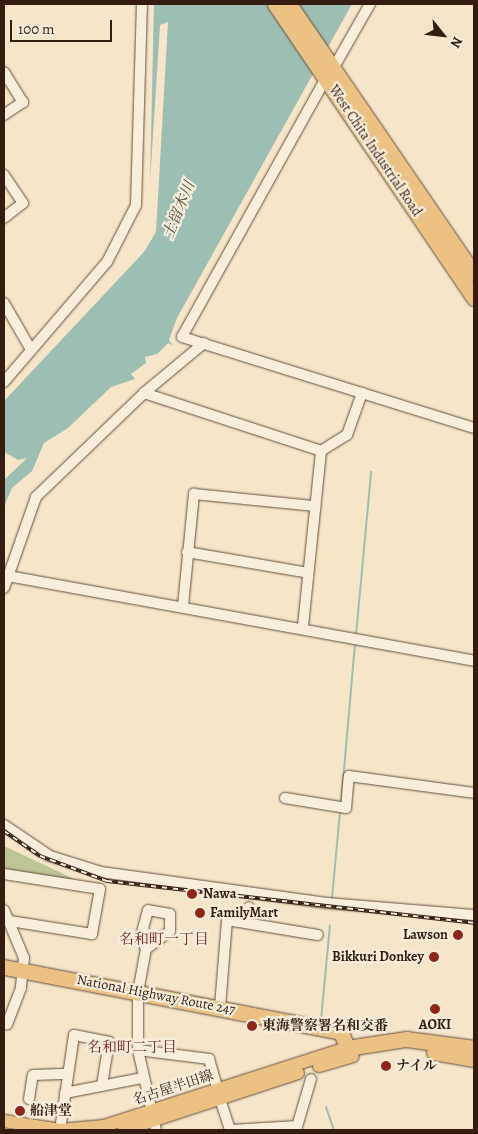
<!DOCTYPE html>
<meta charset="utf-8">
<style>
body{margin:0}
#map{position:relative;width:478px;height:1134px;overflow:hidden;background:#f6e5c8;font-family:Alegreya,"Noto Serif JP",serif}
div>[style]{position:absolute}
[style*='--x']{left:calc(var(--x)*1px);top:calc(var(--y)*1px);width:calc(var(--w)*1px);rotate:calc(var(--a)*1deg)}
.green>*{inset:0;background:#bdc495}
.water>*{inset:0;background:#9dbfb3}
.stream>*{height:2px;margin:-1px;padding:0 1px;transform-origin:1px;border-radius:1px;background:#9dbfb3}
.roads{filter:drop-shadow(0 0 1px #644e3f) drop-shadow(0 0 1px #644e3f)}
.minor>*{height:10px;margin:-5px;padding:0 5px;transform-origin:5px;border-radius:5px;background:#f9eedb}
.major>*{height:12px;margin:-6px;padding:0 6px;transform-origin:6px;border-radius:6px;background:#ebc284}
.highway>*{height:15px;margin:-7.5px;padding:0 7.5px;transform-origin:7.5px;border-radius:7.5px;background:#ebc284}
.rail>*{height:4px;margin-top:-2px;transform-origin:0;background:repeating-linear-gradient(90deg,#f9eedb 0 5.5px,#341c11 0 11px);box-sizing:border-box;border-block:1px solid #341c11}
.dots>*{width:14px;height:14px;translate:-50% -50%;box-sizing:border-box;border:2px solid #f9eedb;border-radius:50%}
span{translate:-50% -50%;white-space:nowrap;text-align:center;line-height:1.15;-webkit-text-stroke:4.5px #f9eedb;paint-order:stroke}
.street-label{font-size:14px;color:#341c11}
.poi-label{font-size:14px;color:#341c11;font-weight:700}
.left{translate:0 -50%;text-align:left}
.right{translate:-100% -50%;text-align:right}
.water-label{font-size:15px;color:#544d42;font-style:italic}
.neighbourhood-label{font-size:15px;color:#7a1f14}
.frame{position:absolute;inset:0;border:5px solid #341c11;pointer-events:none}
.north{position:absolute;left:418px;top:10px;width:50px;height:50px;-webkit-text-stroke:4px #f9eedb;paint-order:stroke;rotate:119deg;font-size:14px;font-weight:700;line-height:20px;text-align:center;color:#341c11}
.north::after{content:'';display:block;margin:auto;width:18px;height:22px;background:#341c11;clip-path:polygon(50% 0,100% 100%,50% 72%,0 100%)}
.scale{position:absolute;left:10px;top:20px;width:102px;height:22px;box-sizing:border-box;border:2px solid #341c11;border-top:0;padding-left:6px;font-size:15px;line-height:18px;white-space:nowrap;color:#341c11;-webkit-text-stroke:4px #f9eedb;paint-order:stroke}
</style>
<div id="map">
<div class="green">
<div style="clip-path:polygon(4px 846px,72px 878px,71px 882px,4px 871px)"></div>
</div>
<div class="water">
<div style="clip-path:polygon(154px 4px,352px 4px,177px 318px,169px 340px,173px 346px,168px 343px,157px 354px,145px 357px,146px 363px,131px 374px,135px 379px,111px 387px,68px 428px,44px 443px,32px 471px,12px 488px,4px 507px,4px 480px,27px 458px,18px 460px,4px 452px,4px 401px,144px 252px,156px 232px,168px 22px,160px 25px,150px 183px)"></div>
</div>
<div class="stream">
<div style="--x:356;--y:635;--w:164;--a:-84.7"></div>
<div style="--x:341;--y:804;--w:161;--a:-85"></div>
<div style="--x:332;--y:898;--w:87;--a:-84.7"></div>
<div style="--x:321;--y:1020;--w:95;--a:-84.6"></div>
<div style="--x:326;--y:1107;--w:24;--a:71"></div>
</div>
<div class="roads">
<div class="minor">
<div style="--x:333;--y:69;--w:75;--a:-60.4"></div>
<div style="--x:4;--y:72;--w:36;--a:58"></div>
<div style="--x:23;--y:102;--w:23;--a:146"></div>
<div style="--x:326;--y:78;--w:296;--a:119.1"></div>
<div style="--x:182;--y:337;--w:306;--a:17.3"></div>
<div style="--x:4;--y:175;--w:34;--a:56"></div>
<div style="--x:23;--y:203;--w:24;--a:142"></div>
<div style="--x:4;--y:303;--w:52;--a:60"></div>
<div style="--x:4;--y:382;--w:158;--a:-49.4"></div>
<div style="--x:107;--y:262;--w:64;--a:-63"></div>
<div style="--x:136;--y:205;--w:201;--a:-88.3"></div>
<div style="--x:144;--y:393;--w:186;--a:18.1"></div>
<div style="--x:321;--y:451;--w:31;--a:-32"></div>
<div style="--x:347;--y:435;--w:45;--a:-70.3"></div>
<div style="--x:187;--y:552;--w:123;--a:9.8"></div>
<div style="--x:8;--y:576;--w:474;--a:10.3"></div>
<div style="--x:4;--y:588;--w:96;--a:-70.6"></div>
<div style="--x:36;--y:497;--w:150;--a:-43.9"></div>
<div style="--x:144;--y:393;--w:78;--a:-39.8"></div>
<div style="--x:183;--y:606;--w:113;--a:-84.4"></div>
<div style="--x:194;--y:494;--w:122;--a:5.7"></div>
<div style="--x:303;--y:626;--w:176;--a:-84.1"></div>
<div style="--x:285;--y:798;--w:62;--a:9.3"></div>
<div style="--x:346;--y:808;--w:32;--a:-85"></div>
<div style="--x:349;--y:776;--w:126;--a:7.7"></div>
<div style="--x:4;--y:825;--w:55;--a:34"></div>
<div style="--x:50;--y:856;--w:53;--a:17.4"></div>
<div style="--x:101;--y:872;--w:228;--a:7.8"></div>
<div style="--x:327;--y:903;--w:147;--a:4.7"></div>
<div style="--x:4;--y:874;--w:97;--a:8.9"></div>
<div style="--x:100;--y:889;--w:46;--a:100.1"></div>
<div style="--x:92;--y:934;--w:83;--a:-171"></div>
<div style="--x:4;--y:910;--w:52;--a:67.4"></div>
<div style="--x:24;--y:958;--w:30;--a:96"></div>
<div style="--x:21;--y:988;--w:39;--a:111"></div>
<div style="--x:246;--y:922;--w:15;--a:-79"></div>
<div style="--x:146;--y:949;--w:30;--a:-37"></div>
<div style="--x:170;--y:931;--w:17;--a:-90"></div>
<div style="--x:170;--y:914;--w:22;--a:-170"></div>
<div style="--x:148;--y:910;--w:27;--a:105"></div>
<div style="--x:141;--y:936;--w:14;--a:69"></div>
<div style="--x:146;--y:949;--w:44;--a:100.5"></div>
<div style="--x:138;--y:992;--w:58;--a:90"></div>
<div style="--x:138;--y:1050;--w:82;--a:77.3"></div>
<div style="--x:220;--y:1007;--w:87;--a:-85.4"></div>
<div style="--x:227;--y:920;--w:92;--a:9.4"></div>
<div style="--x:138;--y:1050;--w:72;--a:7.2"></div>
<div style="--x:209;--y:1059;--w:32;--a:74"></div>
<div style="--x:65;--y:1093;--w:78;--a:-11"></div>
<div style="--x:29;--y:1099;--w:24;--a:-81"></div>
<div style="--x:33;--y:1075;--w:35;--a:-2"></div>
<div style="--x:220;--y:1099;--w:33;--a:72"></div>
<div style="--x:60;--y:1130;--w:96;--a:-81.6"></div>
<div style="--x:74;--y:1035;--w:36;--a:11"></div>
<div style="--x:109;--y:1042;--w:44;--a:99.2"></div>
<div style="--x:231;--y:1130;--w:66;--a:-3.5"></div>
<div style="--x:296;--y:1130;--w:53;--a:-73.6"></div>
</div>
<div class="major">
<div style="--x:319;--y:1066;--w:35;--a:-16"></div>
<div style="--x:4;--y:1121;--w:57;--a:9.1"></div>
<div style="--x:60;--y:1130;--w:44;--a:-5.2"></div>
<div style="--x:104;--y:1126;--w:255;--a:-17.8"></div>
<div style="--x:124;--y:1130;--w:183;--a:-18.1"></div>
</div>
<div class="highway">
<div style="--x:275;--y:4;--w:355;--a:55.9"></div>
<div style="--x:289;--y:4;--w:327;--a:55.6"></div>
<div style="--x:4;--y:967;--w:343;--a:10.9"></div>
<div style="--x:341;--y:1032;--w:17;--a:69"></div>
<div style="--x:347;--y:1048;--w:60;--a:-8.7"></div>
<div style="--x:406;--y:1039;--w:69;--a:7.5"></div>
<div style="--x:434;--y:1052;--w:41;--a:9.9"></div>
</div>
</div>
<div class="rail">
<div style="--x:4;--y:831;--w:44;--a:34.8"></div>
<div style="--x:40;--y:856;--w:72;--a:20.5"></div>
<div style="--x:107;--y:881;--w:369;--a:6.5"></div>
</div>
<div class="dots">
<div style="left:192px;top:894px;background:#8f2418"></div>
<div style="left:200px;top:913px;background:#8f2418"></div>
<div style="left:458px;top:935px;background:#8f2418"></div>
<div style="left:434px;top:957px;background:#8f2418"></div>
<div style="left:435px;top:1009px;background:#8f2418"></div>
<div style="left:252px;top:1026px;background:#8f2418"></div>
<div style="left:386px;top:1066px;background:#8f2418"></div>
<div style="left:20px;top:1111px;background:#8f2418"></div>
</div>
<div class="street-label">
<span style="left:375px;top:151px;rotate:56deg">West Chita Industrial Road</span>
<span style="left:156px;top:995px;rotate:11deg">National Highway Route 247</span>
<span style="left:173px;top:1088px;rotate:-18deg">名古屋半田線</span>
</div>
<div class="poi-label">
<span class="left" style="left:203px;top:894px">Nawa</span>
<span class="left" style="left:210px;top:913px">FamilyMart</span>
<span class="right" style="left:448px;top:935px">Lawson</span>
<span class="right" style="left:424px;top:957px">Bikkuri Donkey</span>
<span style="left:435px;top:1025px">AOKI</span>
<span class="left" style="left:262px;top:1026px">東海警察署名和交番</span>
<span class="left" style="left:396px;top:1066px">ナイル</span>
<span class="left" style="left:30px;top:1111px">船津堂</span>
</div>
<div class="water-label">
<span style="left:179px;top:210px;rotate:-68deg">土留木川</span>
</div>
<div class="neighbourhood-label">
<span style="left:164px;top:940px">名和町一丁目</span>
<span style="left:132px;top:1048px">名和町二丁目</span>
</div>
<div class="frame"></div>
<div class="north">N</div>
<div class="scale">100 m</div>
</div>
